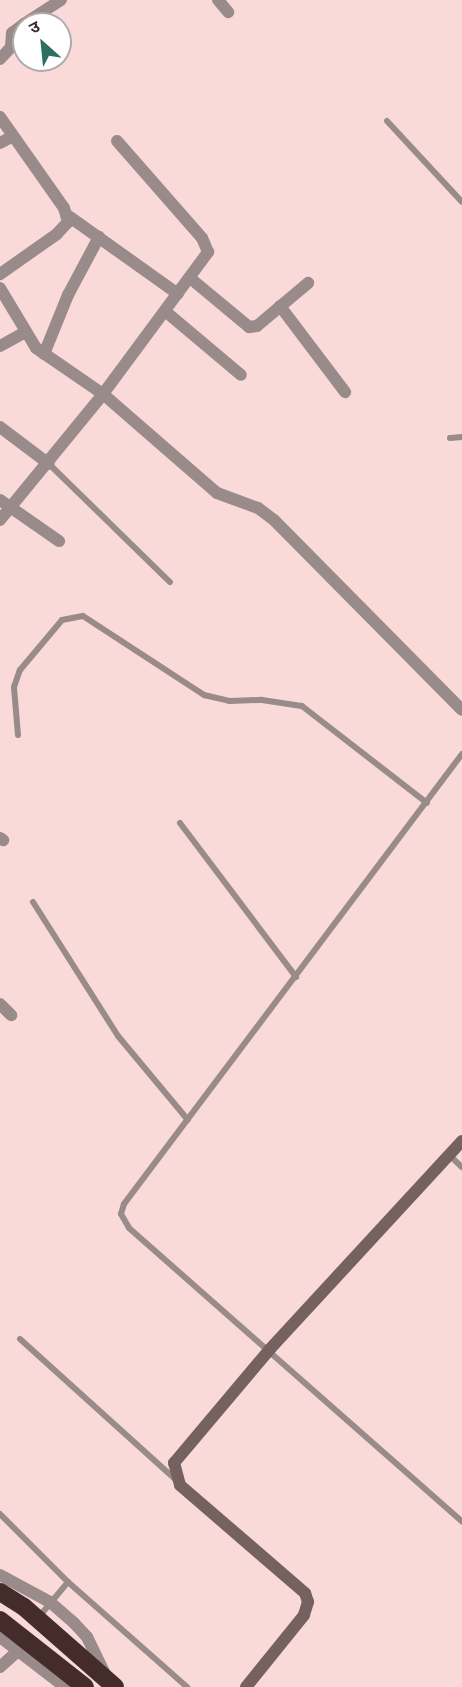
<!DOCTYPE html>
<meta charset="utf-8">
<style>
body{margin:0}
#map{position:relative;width:462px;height:1687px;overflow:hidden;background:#fadad8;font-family:Cabin,"Noto Sans Devanagari",sans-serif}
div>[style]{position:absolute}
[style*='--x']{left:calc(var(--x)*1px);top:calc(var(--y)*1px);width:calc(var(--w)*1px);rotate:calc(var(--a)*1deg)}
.lane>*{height:6px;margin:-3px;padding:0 3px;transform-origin:3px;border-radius:3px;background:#988b8a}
.street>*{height:12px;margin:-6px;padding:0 6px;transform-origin:6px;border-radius:6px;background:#988b8a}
.secondary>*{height:12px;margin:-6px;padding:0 6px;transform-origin:6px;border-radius:6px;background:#746160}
.highway>*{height:18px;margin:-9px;padding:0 9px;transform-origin:9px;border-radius:9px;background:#442c2b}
span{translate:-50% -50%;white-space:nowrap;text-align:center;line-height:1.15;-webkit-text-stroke:4.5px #fff;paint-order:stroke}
.north{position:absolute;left:12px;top:12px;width:60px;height:60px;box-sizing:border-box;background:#fff;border:2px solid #afabaa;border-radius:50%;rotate:333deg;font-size:16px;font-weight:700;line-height:24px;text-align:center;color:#382c2b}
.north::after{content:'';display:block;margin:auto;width:21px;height:27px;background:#2d7061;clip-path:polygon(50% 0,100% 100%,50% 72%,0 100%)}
</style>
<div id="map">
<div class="lane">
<div style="--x:387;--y:121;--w:110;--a:47.2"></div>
<div style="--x:450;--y:438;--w:12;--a:-5"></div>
<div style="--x:49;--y:464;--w:169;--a:44.3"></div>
<div style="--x:18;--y:735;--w:48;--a:-94.8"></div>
<div style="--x:14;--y:687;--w:18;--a:-71"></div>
<div style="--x:20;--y:670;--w:65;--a:-50"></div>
<div style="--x:62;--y:620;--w:21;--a:-11"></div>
<div style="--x:83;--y:616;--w:145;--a:33.1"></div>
<div style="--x:204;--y:695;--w:26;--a:13"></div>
<div style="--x:229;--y:701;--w:33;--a:-2"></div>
<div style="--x:262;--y:700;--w:40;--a:8.5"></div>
<div style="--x:302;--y:706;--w:158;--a:37.8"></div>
<div style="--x:462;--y:754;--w:563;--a:126.91"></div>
<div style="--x:124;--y:1204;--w:10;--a:107"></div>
<div style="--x:121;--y:1214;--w:16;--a:60"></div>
<div style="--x:129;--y:1228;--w:444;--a:41.4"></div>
<div style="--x:180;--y:823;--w:193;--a:53"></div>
<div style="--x:33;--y:902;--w:159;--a:57.6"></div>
<div style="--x:118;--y:1036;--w:109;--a:50.2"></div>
<div style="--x:449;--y:1155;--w:18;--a:43"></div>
<div style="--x:20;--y:1339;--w:210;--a:42.1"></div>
<div style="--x:0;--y:1514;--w:96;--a:45"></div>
<div style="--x:68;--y:1582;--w:159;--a:41.4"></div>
<div style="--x:38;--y:1618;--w:47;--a:-50.2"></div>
</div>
<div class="street">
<div style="--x:218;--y:0;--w:16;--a:50"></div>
<div style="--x:24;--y:24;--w:44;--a:-33"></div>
<div style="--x:0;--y:59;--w:16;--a:-47"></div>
<div style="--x:11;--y:47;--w:14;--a:-86"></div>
<div style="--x:12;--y:33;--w:15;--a:-37"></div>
<div style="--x:0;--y:117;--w:111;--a:54.9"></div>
<div style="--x:64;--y:208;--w:15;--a:74"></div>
<div style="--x:68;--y:222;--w:16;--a:133"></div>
<div style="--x:57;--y:234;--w:70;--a:144.9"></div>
<div style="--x:0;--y:143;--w:15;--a:-28"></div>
<div style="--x:67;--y:215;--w:136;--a:35.4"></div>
<div style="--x:190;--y:278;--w:77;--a:39.7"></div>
<div style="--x:249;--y:327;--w:8;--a:-7"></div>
<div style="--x:257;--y:326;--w:67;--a:-40.1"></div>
<div style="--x:0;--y:288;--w:70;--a:59"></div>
<div style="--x:36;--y:348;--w:81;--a:34.5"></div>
<div style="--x:103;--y:394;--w:151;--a:41"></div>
<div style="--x:217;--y:493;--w:44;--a:20.1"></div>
<div style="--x:258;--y:508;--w:20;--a:37"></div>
<div style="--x:274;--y:520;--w:267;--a:45.3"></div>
<div style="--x:280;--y:306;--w:108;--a:52.9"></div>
<div style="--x:165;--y:311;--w:99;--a:40.1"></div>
<div style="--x:0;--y:346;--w:29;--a:-29"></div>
<div style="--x:44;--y:354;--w:64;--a:-67.9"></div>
<div style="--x:68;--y:295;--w:66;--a:-61.9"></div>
<div style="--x:0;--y:427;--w:61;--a:37.1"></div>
<div style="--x:0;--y:500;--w:72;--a:34.8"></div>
<div style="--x:0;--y:520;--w:163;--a:-50.7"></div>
<div style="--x:103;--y:394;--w:177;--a:-53.5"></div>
<div style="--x:208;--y:252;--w:15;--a:-113"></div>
<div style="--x:202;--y:238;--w:129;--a:-131.2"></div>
<div style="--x:0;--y:838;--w:4;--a:34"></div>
<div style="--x:0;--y:1004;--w:16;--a:45"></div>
<div style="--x:0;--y:1575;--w:57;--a:28.4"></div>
<div style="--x:50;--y:1602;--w:32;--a:41"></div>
<div style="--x:74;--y:1623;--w:19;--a:47"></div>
<div style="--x:87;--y:1637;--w:46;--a:64"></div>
<div style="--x:0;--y:1637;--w:82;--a:37.6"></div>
<div style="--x:0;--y:1667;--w:24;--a:-42"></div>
</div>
<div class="secondary">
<div style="--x:246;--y:1687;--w:92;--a:-51.1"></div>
<div style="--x:304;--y:1615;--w:14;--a:-73"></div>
<div style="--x:308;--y:1602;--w:9;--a:-108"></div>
<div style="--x:305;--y:1593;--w:165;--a:-139.2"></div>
<div style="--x:180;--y:1485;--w:23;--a:-105"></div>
<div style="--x:174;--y:1463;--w:149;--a:-49.9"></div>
<div style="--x:270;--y:1349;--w:283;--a:-47.3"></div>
</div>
<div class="highway">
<div style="--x:0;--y:1592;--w:28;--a:32"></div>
<div style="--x:24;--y:1607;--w:121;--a:41.3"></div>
<div style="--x:0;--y:1620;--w:108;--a:38.2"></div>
</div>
<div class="north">उ</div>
</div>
